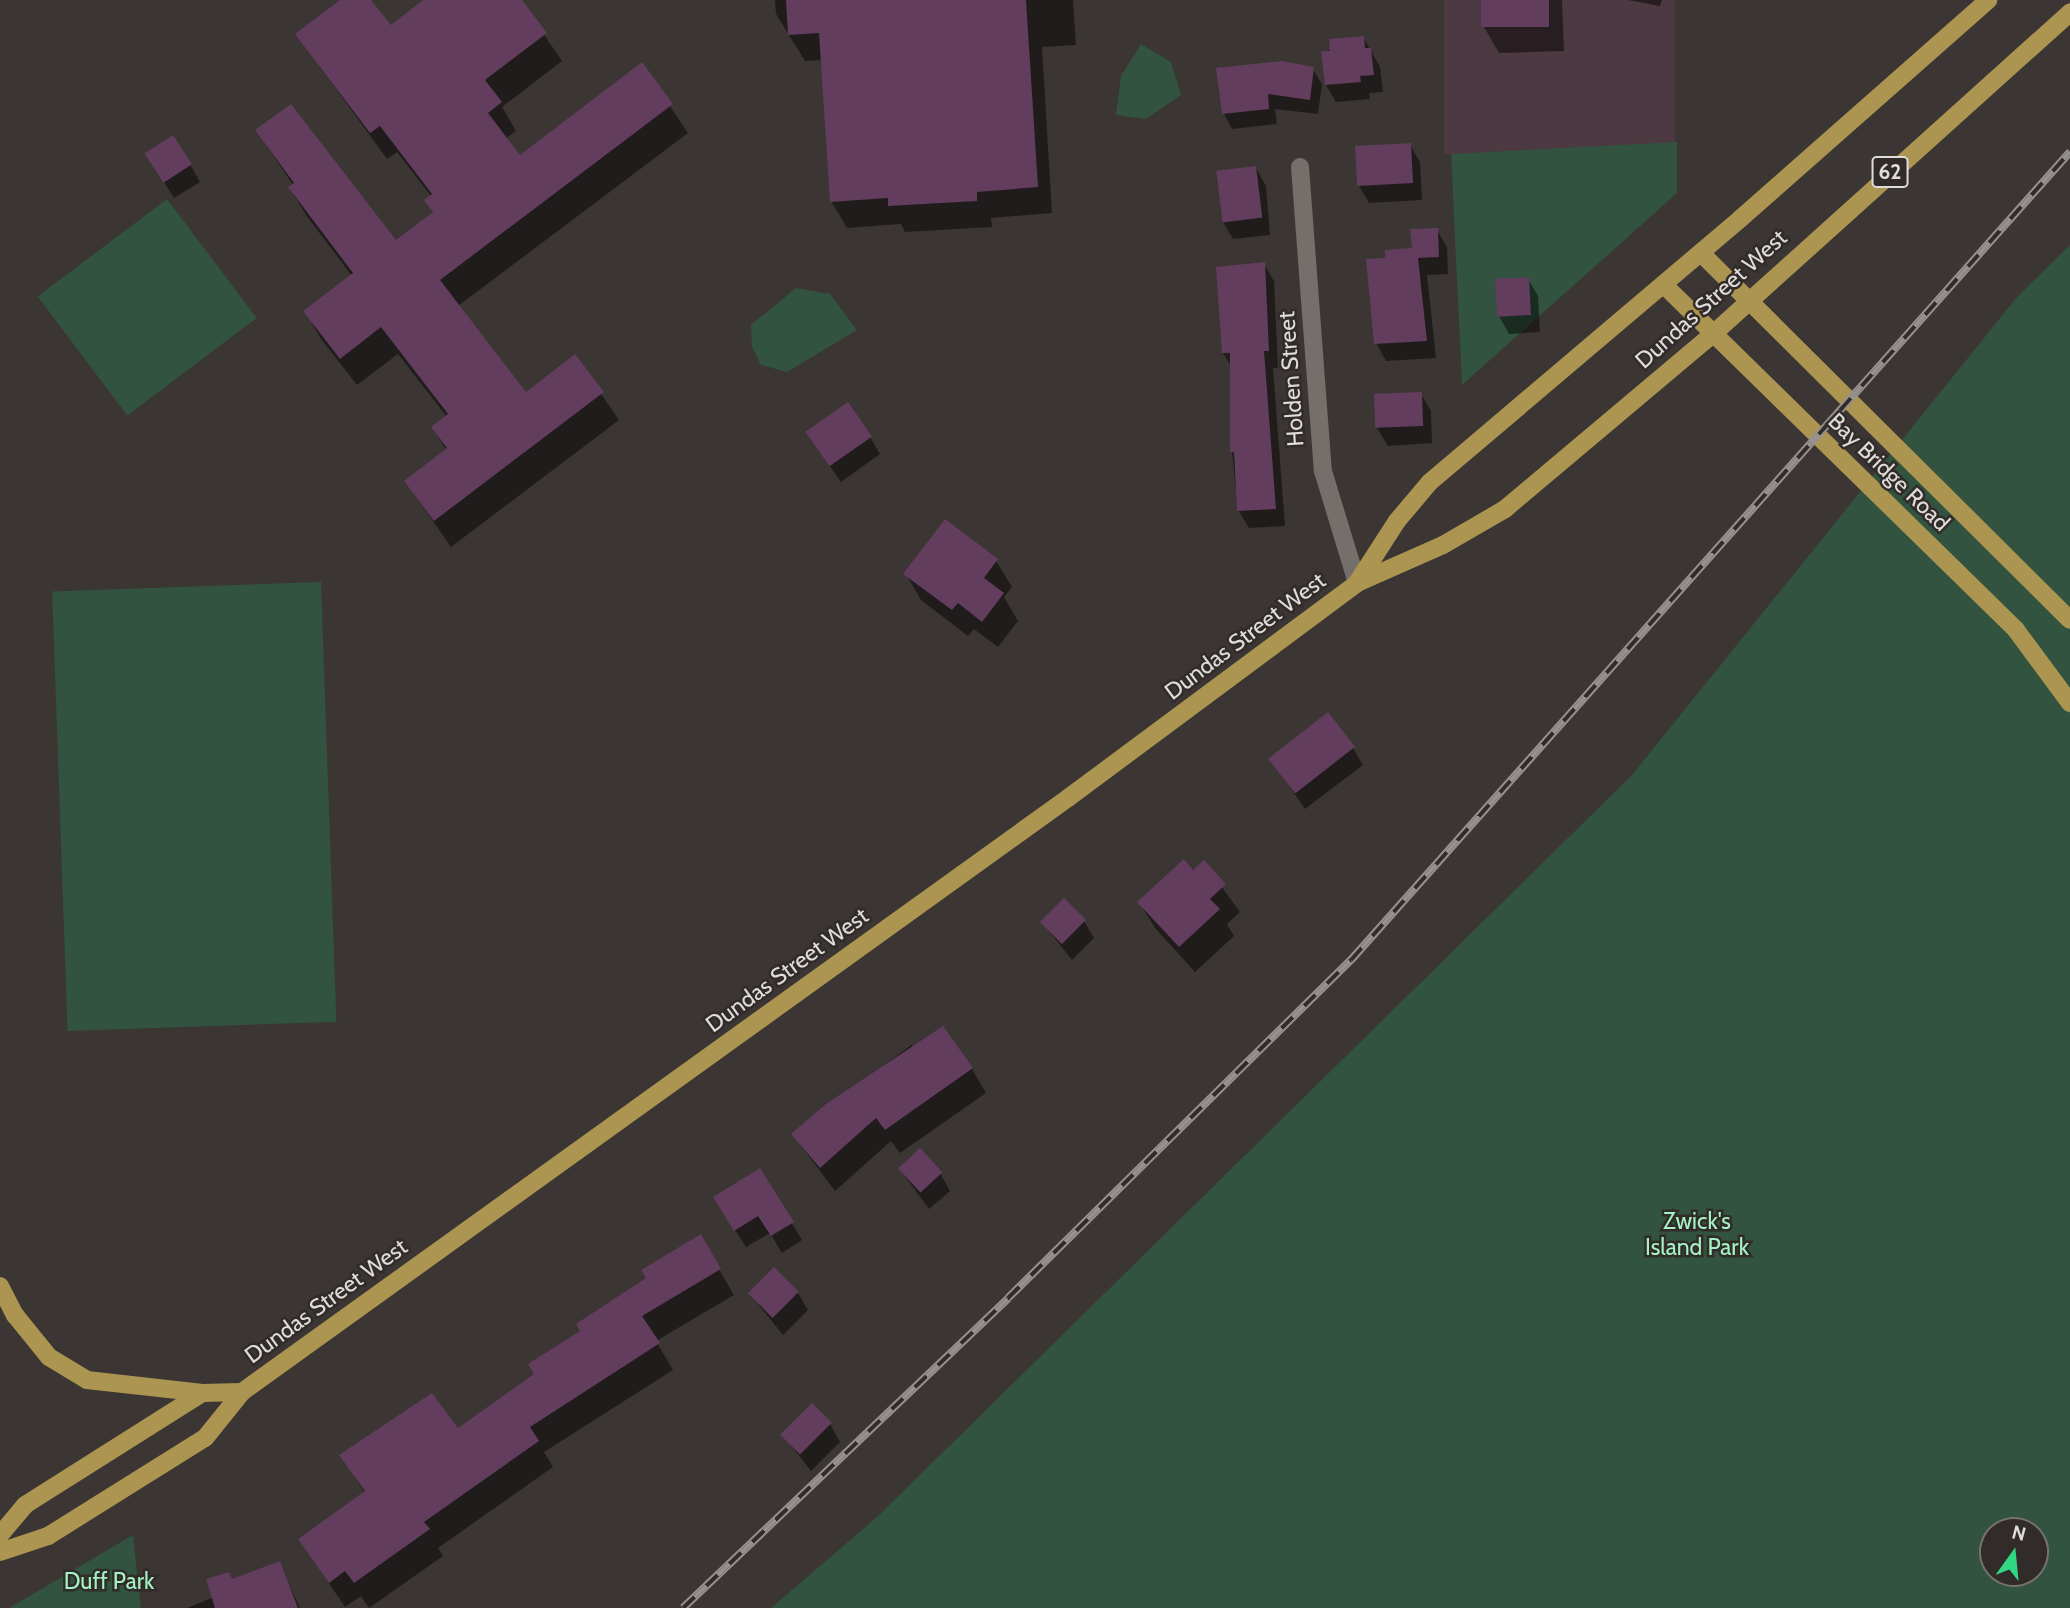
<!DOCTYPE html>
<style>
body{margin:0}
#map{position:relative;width:2070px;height:1608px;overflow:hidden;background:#3b3633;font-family:Cabin,sans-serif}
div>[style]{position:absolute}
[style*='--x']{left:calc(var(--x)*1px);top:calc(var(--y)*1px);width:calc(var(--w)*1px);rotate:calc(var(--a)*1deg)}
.industrial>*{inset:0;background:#4c3941;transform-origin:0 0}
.green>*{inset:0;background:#31533f;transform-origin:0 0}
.shadow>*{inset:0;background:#0007}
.building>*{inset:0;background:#623d5d;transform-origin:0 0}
.minor>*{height:18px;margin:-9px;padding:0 9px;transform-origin:9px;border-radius:9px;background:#756f6c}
.major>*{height:18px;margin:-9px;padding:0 9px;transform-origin:9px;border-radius:9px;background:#ac9550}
.rail>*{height:8px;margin-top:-4px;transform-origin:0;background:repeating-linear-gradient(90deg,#312c29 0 16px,#96918f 0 32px);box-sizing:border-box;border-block:2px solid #96918f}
span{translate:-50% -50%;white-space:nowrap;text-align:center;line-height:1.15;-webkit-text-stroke:5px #312c29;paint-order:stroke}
.shield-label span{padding:2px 5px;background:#312c29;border:2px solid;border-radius:5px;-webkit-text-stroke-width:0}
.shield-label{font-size:21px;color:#e0dcda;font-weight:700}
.street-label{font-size:23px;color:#e0dcda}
.park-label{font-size:23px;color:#a4f2c3}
.north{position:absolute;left:1979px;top:1517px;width:70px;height:70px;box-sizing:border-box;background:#312c29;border:2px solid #777270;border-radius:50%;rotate:15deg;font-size:19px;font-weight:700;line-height:28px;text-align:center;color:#e0dcda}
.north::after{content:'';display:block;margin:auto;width:24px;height:32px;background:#30d883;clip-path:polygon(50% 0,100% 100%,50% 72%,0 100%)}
</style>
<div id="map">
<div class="industrial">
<div style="left:1444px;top:0;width:231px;height:154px"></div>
</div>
<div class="green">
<div style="clip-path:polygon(1141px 44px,1171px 62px,1181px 95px,1146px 119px,1116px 115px,1121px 76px)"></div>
<div style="clip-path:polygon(1677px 142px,1677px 193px,1462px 385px,1451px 154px)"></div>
<div style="left:167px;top:199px;width:149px;height:162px;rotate:53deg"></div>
<div style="clip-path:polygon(evenodd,2070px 245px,2070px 1608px,771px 1608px,877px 1517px,1632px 775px,2017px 297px,2070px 245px,1993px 1531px,2035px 1531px,2035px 1573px,1993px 1573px,1993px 1531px)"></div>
<div style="clip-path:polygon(796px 288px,830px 294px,857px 330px,787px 372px,761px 365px,752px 347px,751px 325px)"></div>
<div style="left:321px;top:582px;width:440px;height:269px;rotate:88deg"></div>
<div style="clip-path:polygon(133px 1535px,141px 1608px,9px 1608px)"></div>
</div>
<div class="shadow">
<div style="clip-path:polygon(343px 0,369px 0,390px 27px,426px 0,520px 0,562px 61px,502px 107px,516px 131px,505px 139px,519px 158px,642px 65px,688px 133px,458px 306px,525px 394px,575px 356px,619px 420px,451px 547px,406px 482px,447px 451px,433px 428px,447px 417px,398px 354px,357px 385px,321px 339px,305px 311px,352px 276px,306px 215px,290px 188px,293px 185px,257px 131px,395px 243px,434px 214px,426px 200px,431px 196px,397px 152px,387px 159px,297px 35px)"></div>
<div style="clip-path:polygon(775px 0,1073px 0,1076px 45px,1042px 47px,1052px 213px,991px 218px,992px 227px,905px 232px,901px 224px,847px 228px,831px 201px,822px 60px,805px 61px,776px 14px)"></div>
<div style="clip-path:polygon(1483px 0,1562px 0,1564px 51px,1499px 53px,1484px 27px)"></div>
<div style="clip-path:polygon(1628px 0,1662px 0,1660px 6px)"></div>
<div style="clip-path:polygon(1363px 37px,1380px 67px,1383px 92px,1369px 93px,1370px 99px,1336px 102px,1326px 85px,1323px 53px)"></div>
<div style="clip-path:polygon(1313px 69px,1322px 84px,1318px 114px,1275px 109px,1277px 124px,1232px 129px,1224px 114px,1218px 70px)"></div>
<div style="clip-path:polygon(1410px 145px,1420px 162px,1422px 200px,1369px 203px,1359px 186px)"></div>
<div style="clip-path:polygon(190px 164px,200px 182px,174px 198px,157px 171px)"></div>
<div style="clip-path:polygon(1256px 168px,1266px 186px,1270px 235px,1233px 239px,1223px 222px)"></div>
<div style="clip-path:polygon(1437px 230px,1447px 247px,1448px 274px,1427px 275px,1436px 358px,1386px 361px,1376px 343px,1387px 260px,1414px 249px)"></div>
<div style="clip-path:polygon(1264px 264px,1274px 281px,1278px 368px,1273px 368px,1285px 526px,1249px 528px,1238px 510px,1232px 452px,1232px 368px,1223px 353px)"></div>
<div style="clip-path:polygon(1528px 279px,1538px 296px,1540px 332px,1509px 334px,1499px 316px)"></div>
<div style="clip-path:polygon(1421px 394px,1431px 411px,1432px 443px,1388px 446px,1377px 428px)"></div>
<div style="clip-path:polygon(870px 437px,880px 454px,841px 482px,818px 449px)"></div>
<div style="clip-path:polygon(996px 561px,1012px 587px,1004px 597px,1018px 621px,998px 647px,974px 629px,968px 636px,921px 600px,906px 574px)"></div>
<div style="clip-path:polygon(1353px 748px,1363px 765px,1305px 809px,1270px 758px)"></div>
<div style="clip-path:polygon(1204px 863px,1240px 912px,1227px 924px,1234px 936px,1195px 972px,1155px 928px,1139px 902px)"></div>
<div style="clip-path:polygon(1084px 921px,1094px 938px,1072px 960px,1042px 922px)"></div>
<div style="clip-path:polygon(911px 1045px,972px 1069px,986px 1093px,900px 1153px,891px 1141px,835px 1191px,793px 1135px)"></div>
<div style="clip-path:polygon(899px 1168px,940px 1173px,950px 1191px,929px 1209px)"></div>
<div style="clip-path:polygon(759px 1170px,802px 1240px,782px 1253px,770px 1233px,746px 1247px,725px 1215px)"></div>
<div style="clip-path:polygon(700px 1237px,734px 1295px,656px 1341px,673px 1370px,544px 1452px,553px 1467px,438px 1548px,443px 1556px,369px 1608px,361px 1596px,345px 1607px,300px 1540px,365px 1493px,342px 1456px,457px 1431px,536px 1375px,582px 1331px)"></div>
<div style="clip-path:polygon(798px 1293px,808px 1310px,783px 1335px,750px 1294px)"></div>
<div style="clip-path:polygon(830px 1424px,840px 1442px,811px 1471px,782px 1434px)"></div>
<div style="clip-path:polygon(279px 1563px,300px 1608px,187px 1608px,214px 1597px,232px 1580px)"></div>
</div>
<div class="building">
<div style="clip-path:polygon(340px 0,371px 0,391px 25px,423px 0,522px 0,547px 33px,485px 80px,502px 102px,488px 113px,520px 155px,642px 62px,673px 104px,440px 280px,526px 392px,575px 354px,604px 392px,434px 521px,404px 481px,447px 448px,431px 427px,448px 414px,381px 327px,340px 359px,303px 311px,353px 273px,288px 187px,294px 183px,255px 130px,291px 104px,396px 240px,433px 212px,424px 200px,432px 194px,380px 126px,370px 133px,295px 34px)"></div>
<div style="clip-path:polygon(786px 0,1026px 0,1038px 187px,977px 192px,977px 201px,888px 206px,888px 198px,830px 202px,819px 33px,788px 35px)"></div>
<div style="left:1481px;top:0;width:68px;height:27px"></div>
<div style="clip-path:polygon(1364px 36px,1365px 48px,1371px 48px,1374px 75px,1360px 76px,1361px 82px,1325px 85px,1321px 51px,1330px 51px,1329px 39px)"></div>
<div style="clip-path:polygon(1282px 61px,1314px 67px,1310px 100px,1268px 94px,1269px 109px,1222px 114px,1216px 68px)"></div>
<div style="left:173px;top:135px;width:35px;height:34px;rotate:57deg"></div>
<div style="left:1411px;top:143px;width:40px;height:56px;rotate:87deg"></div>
<div style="left:1256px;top:166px;width:52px;height:40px;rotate:83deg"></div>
<div style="clip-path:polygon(1438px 228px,1439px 257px,1418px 258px,1427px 341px,1374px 344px,1366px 259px,1385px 258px,1385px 250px,1412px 248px,1410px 229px)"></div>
<div style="clip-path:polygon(1265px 262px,1269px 351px,1264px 351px,1276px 509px,1237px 511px,1234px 452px,1230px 452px,1230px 353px,1222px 353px,1216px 267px)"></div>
<div style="left:1529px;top:277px;width:38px;height:34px;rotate:87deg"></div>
<div style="left:1422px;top:392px;width:34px;height:48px;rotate:88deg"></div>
<div style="left:848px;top:402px;width:42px;height:52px;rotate:55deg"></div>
<div style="clip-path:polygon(945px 519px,998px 559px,984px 578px,1004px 593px,982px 622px,958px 603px,952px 610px,903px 574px)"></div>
<div style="left:1328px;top:712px;width:44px;height:76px;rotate:52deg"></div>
<div style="clip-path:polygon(1184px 859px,1193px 870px,1204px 860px,1226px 884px,1210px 899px,1220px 909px,1179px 947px,1137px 902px)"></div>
<div style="left:1064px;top:898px;width:31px;height:34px;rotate:45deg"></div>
<div style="clip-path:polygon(943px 1026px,973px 1068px,885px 1130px,876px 1118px,820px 1168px,791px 1134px,826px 1104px)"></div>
<div style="left:920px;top:1148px;width:33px;height:30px;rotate:47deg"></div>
<div style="clip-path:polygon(760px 1168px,794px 1222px,771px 1236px,758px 1216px,734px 1231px,713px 1197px)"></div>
<div style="clip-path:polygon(701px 1234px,721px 1269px,642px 1316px,660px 1343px,530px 1427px,539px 1441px,424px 1522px,430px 1529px,354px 1583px,345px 1571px,329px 1583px,298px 1539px,365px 1491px,339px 1455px,432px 1393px,458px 1428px,534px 1374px,528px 1364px,580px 1331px,576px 1324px,646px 1278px,641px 1270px)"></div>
<div style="left:774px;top:1267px;width:35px;height:37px;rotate:45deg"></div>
<div style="left:812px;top:1403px;width:28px;height:45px;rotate:45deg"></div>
<div style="clip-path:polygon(280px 1561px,298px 1608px,215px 1608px,206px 1579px,229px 1572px,232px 1579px)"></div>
</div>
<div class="minor">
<div style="--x:1300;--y:167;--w:305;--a:85.7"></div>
<div style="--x:1323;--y:471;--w:117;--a:73.1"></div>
</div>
<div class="major">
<div style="--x:1701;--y:253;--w:520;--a:44.84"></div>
<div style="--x:1664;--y:285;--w:493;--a:44.4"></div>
<div style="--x:2016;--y:630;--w:91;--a:53.5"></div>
<div style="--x:1357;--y:583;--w:74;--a:-57.2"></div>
<div style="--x:1397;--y:521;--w:51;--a:-49.8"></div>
<div style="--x:1430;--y:482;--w:407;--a:-40.3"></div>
<div style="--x:1740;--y:219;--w:331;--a:-41.4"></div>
<div style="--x:0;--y:1286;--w:33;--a:63"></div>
<div style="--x:15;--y:1315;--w:54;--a:51"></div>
<div style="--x:49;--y:1357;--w:44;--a:31.2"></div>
<div style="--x:87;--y:1380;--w:116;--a:6.4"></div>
<div style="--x:0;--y:1535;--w:39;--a:-50"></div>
<div style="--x:25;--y:1505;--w:209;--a:-32.3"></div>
<div style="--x:202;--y:1393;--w:40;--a:-1.4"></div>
<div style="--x:0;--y:1552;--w:51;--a:-18.4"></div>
<div style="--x:48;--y:1536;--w:185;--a:-32"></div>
<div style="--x:205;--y:1438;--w:59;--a:-51.2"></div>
<div style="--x:242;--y:1392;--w:1017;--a:-35.72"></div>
<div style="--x:1068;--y:798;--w:360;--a:-36.6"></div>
<div style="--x:1357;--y:583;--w:94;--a:-23.8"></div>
<div style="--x:1443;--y:545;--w:72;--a:-30.1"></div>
<div style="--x:1505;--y:509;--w:272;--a:-40.1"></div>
<div style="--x:1713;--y:334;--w:481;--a:-42"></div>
</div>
<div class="rail">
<div style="--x:683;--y:1608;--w:449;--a:-43.6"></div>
<div style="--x:1008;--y:1298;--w:482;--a:-44.6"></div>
<div style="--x:1351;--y:960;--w:1082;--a:-48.34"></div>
</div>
<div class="shield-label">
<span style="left:1890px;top:172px">62</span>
</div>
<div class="street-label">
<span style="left:1711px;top:299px;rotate:-42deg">Dundas Street West</span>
<span style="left:1291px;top:379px;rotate:-94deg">Holden Street</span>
<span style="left:1889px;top:472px;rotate:44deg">Bay Bridge Road</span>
<span style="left:1245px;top:636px;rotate:-37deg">Dundas Street West</span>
<span style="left:787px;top:970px;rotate:-36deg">Dundas Street West</span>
<span style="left:326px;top:1301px;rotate:-36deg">Dundas Street West</span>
</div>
<div class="park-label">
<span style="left:1697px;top:1234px">Zwick's<br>Island Park</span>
<span style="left:109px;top:1581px">Duff Park</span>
</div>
<div class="north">N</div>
</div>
